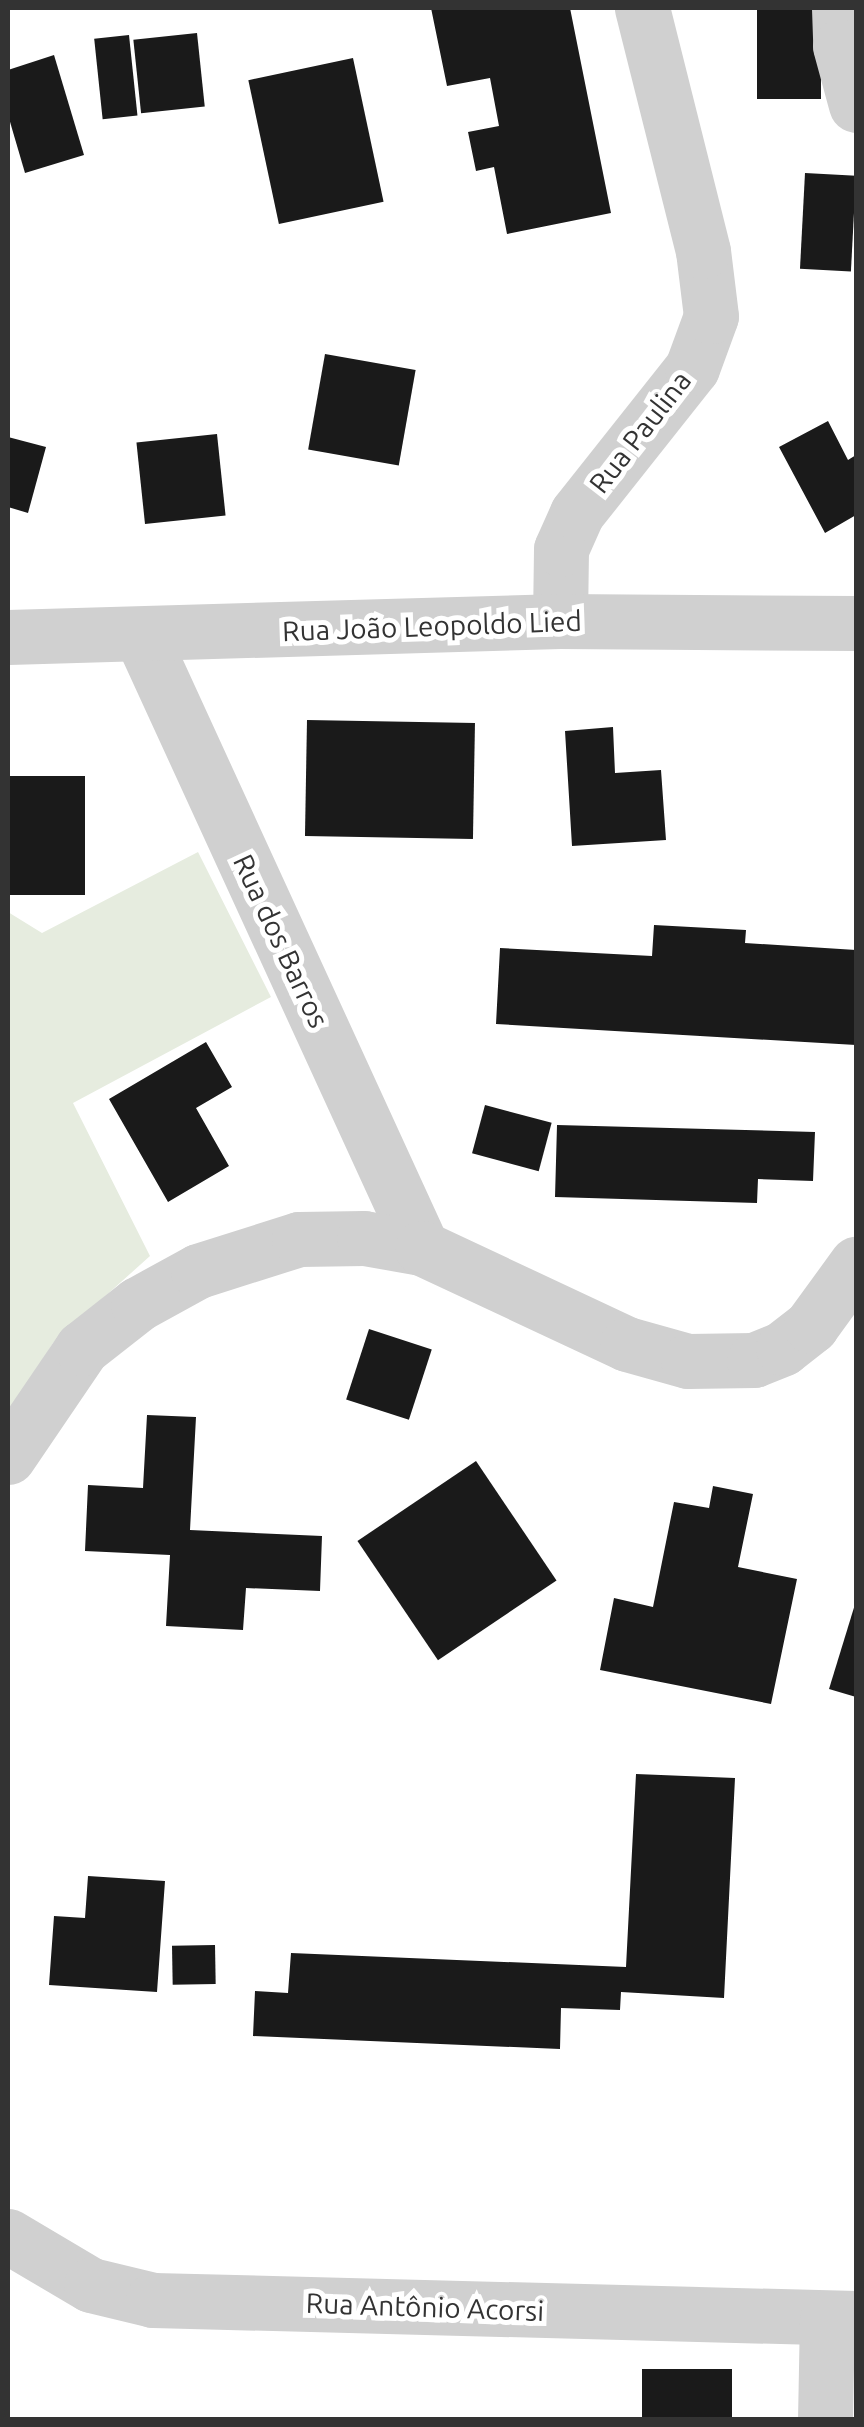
<!DOCTYPE html>
<meta charset="utf-8">
<style>
body{margin:0}
#map{position:relative;width:864px;height:2427px;overflow:hidden;background:#fff;font-family:Ubuntu,sans-serif}
div>[style]{position:absolute}
[style*='--x']{left:calc(var(--x)*1px);top:calc(var(--y)*1px);width:calc(var(--w)*1px);rotate:calc(var(--a)*1deg)}
.green>*{inset:0;background:#e6ecdf}
.building>*{inset:0;background:#1a1a1a;transform-origin:0 0}
.minor>*{height:55px;margin:-27.5px;padding:0 27.5px;transform-origin:27.5px;border-radius:27.5px;background:#d0d0d0}
span{translate:-50% -50%;white-space:nowrap;text-align:center;line-height:1.15;-webkit-text-stroke:10px #fff;paint-order:stroke}
.street-label{font-size:28px;color:#333}
.frame{position:absolute;inset:0;border:10px solid #333;pointer-events:none}
</style>
<div id="map">
<div class="green">
<div style="clip-path:polygon(198px 852px,271px 997px,73px 1103px,150px 1256px,53px 1343px,8px 1415px,8px 912px,42px 933px)"></div>
</div>
<div class="building">
<div style="clip-path:polygon(431px 8px,570px 8px,611px 213px,507px 234px,494px 167px,476px 171px,468px 132px,499px 126px,490px 78px,447px 86px)"></div>
<div style="left:757px;top:8px;width:64px;height:91px"></div>
<div style="left:197px;top:33px;width:74px;height:64px;rotate:84deg"></div>
<div style="left:129px;top:35px;width:81px;height:35px;rotate:84deg"></div>
<div style="clip-path:polygon(54px 55px,84px 155px,25px 173px,8px 115px,8px 70px)"></div>
<div style="left:353px;top:58px;width:147px;height:107px;rotate:78deg"></div>
<div style="left:805px;top:173px;width:51px;height:96px;rotate:3deg"></div>
<div style="left:325px;top:354px;width:92px;height:97px;rotate:10deg"></div>
<div style="clip-path:polygon(828px 421px,848px 460px,856px 455px,856px 515px,825px 533px,779px 447px)"></div>
<div style="left:217px;top:434px;width:82px;height:81px;rotate:84deg"></div>
<div style="clip-path:polygon(8px 437px,46px 447px,28px 513px,8px 507px)"></div>
<div style="left:307px;top:720px;width:168px;height:116px;rotate:1deg"></div>
<div style="clip-path:polygon(613px 727px,615px 773px,661px 770px,666px 840px,572px 846px,565px 731px)"></div>
<div style="left:8px;top:776px;width:77px;height:119px"></div>
<div style="clip-path:polygon(654px 925px,746px 930px,745px 943px,856px 950px,856px 1045px,496px 1024px,500px 948px,652px 956px)"></div>
<div style="clip-path:polygon(206px 1042px,232px 1087px,196px 1108px,229px 1166px,168px 1202px,109px 1099px)"></div>
<div style="left:485px;top:1105px;width:69px;height:50px;rotate:15deg"></div>
<div style="clip-path:polygon(557px 1125px,815px 1132px,813px 1181px,758px 1179px,757px 1203px,555px 1197px)"></div>
<div style="left:369px;top:1329px;width:66px;height:74px;rotate:18deg"></div>
<div style="clip-path:polygon(147px 1415px,196px 1417px,190px 1530px,322px 1536px,320px 1591px,246px 1588px,243px 1630px,166px 1626px,170px 1555px,85px 1551px,88px 1485px,143px 1488px)"></div>
<div style="left:476px;top:1461px;width:144px;height:143px;rotate:56deg"></div>
<div style="clip-path:polygon(713px 1486px,753px 1494px,738px 1567px,797px 1579px,771px 1704px,600px 1670px,614px 1598px,653px 1607px,674px 1502px,709px 1508px)"></div>
<div style="clip-path:polygon(856px 1601px,856px 1697px,829px 1689px)"></div>
<div style="clip-path:polygon(636px 1774px,735px 1778px,724px 1998px,621px 1992px,620px 2010px,561px 2008px,560px 2049px,253px 2036px,255px 1991px,288px 1993px,291px 1953px,626px 1967px)"></div>
<div style="clip-path:polygon(88px 1876px,165px 1881px,157px 1992px,49px 1985px,54px 1916px,85px 1918px)"></div>
<div style="left:215px;top:1945px;width:39px;height:43px;rotate:89deg"></div>
<div style="left:732px;top:2369px;width:51px;height:90px;rotate:90deg"></div>
</div>
<div class="minor">
<div style="--x:839;--y:8;--w:38;--a:88"></div>
<div style="--x:840;--y:46;--w:61;--a:74.8"></div>
<div style="--x:560;--y:621;--w:72;--a:-89.2"></div>
<div style="--x:561;--y:549;--w:39;--a:-66"></div>
<div style="--x:577;--y:513;--w:185;--a:-51.6"></div>
<div style="--x:692;--y:368;--w:55;--a:-69.9"></div>
<div style="--x:711;--y:316;--w:65;--a:-97"></div>
<div style="--x:703;--y:251;--w:251;--a:-104.1"></div>
<div style="--x:141;--y:635;--w:674;--a:65.37"></div>
<div style="--x:8;--y:637;--w:552;--a:-1.66"></div>
<div style="--x:560;--y:621;--w:296;--a:0.4"></div>
<div style="--x:8;--y:1457;--w:132;--a:-55.8"></div>
<div style="--x:82;--y:1348;--w:71;--a:-38.2"></div>
<div style="--x:138;--y:1304;--w:68;--a:-28.8"></div>
<div style="--x:198;--y:1271;--w:106;--a:-17.6"></div>
<div style="--x:299;--y:1239;--w:65;--a:-0.9"></div>
<div style="--x:364;--y:1238;--w:59;--a:9.8"></div>
<div style="--x:422;--y:1248;--w:226;--a:25.1"></div>
<div style="--x:627;--y:1344;--w:63;--a:15.6"></div>
<div style="--x:688;--y:1361;--w:66;--a:-0.9"></div>
<div style="--x:754;--y:1360;--w:31;--a:-22"></div>
<div style="--x:783;--y:1348;--w:36;--a:-38"></div>
<div style="--x:811;--y:1326;--w:77;--a:-54"></div>
<div style="--x:8;--y:2236;--w:96;--a:30.6"></div>
<div style="--x:91;--y:2285;--w:64;--a:13.6"></div>
<div style="--x:153;--y:2300;--w:703;--a:1.47"></div>
<div style="--x:825;--y:2420;--w:101;--a:-88.9"></div>
</div>
<div class="street-label">
<span style="left:640px;top:432px;rotate:-52deg">Rua Paulina</span>
<span style="left:432px;top:626px;rotate:-2deg">Rua João Leopoldo Lied</span>
<span style="left:281px;top:941px;rotate:65deg">Rua dos Barros</span>
<span style="left:425px;top:2307px;rotate:2deg">Rua Antônio Acorsi</span>
</div>
<div class="frame"></div>
</div>
